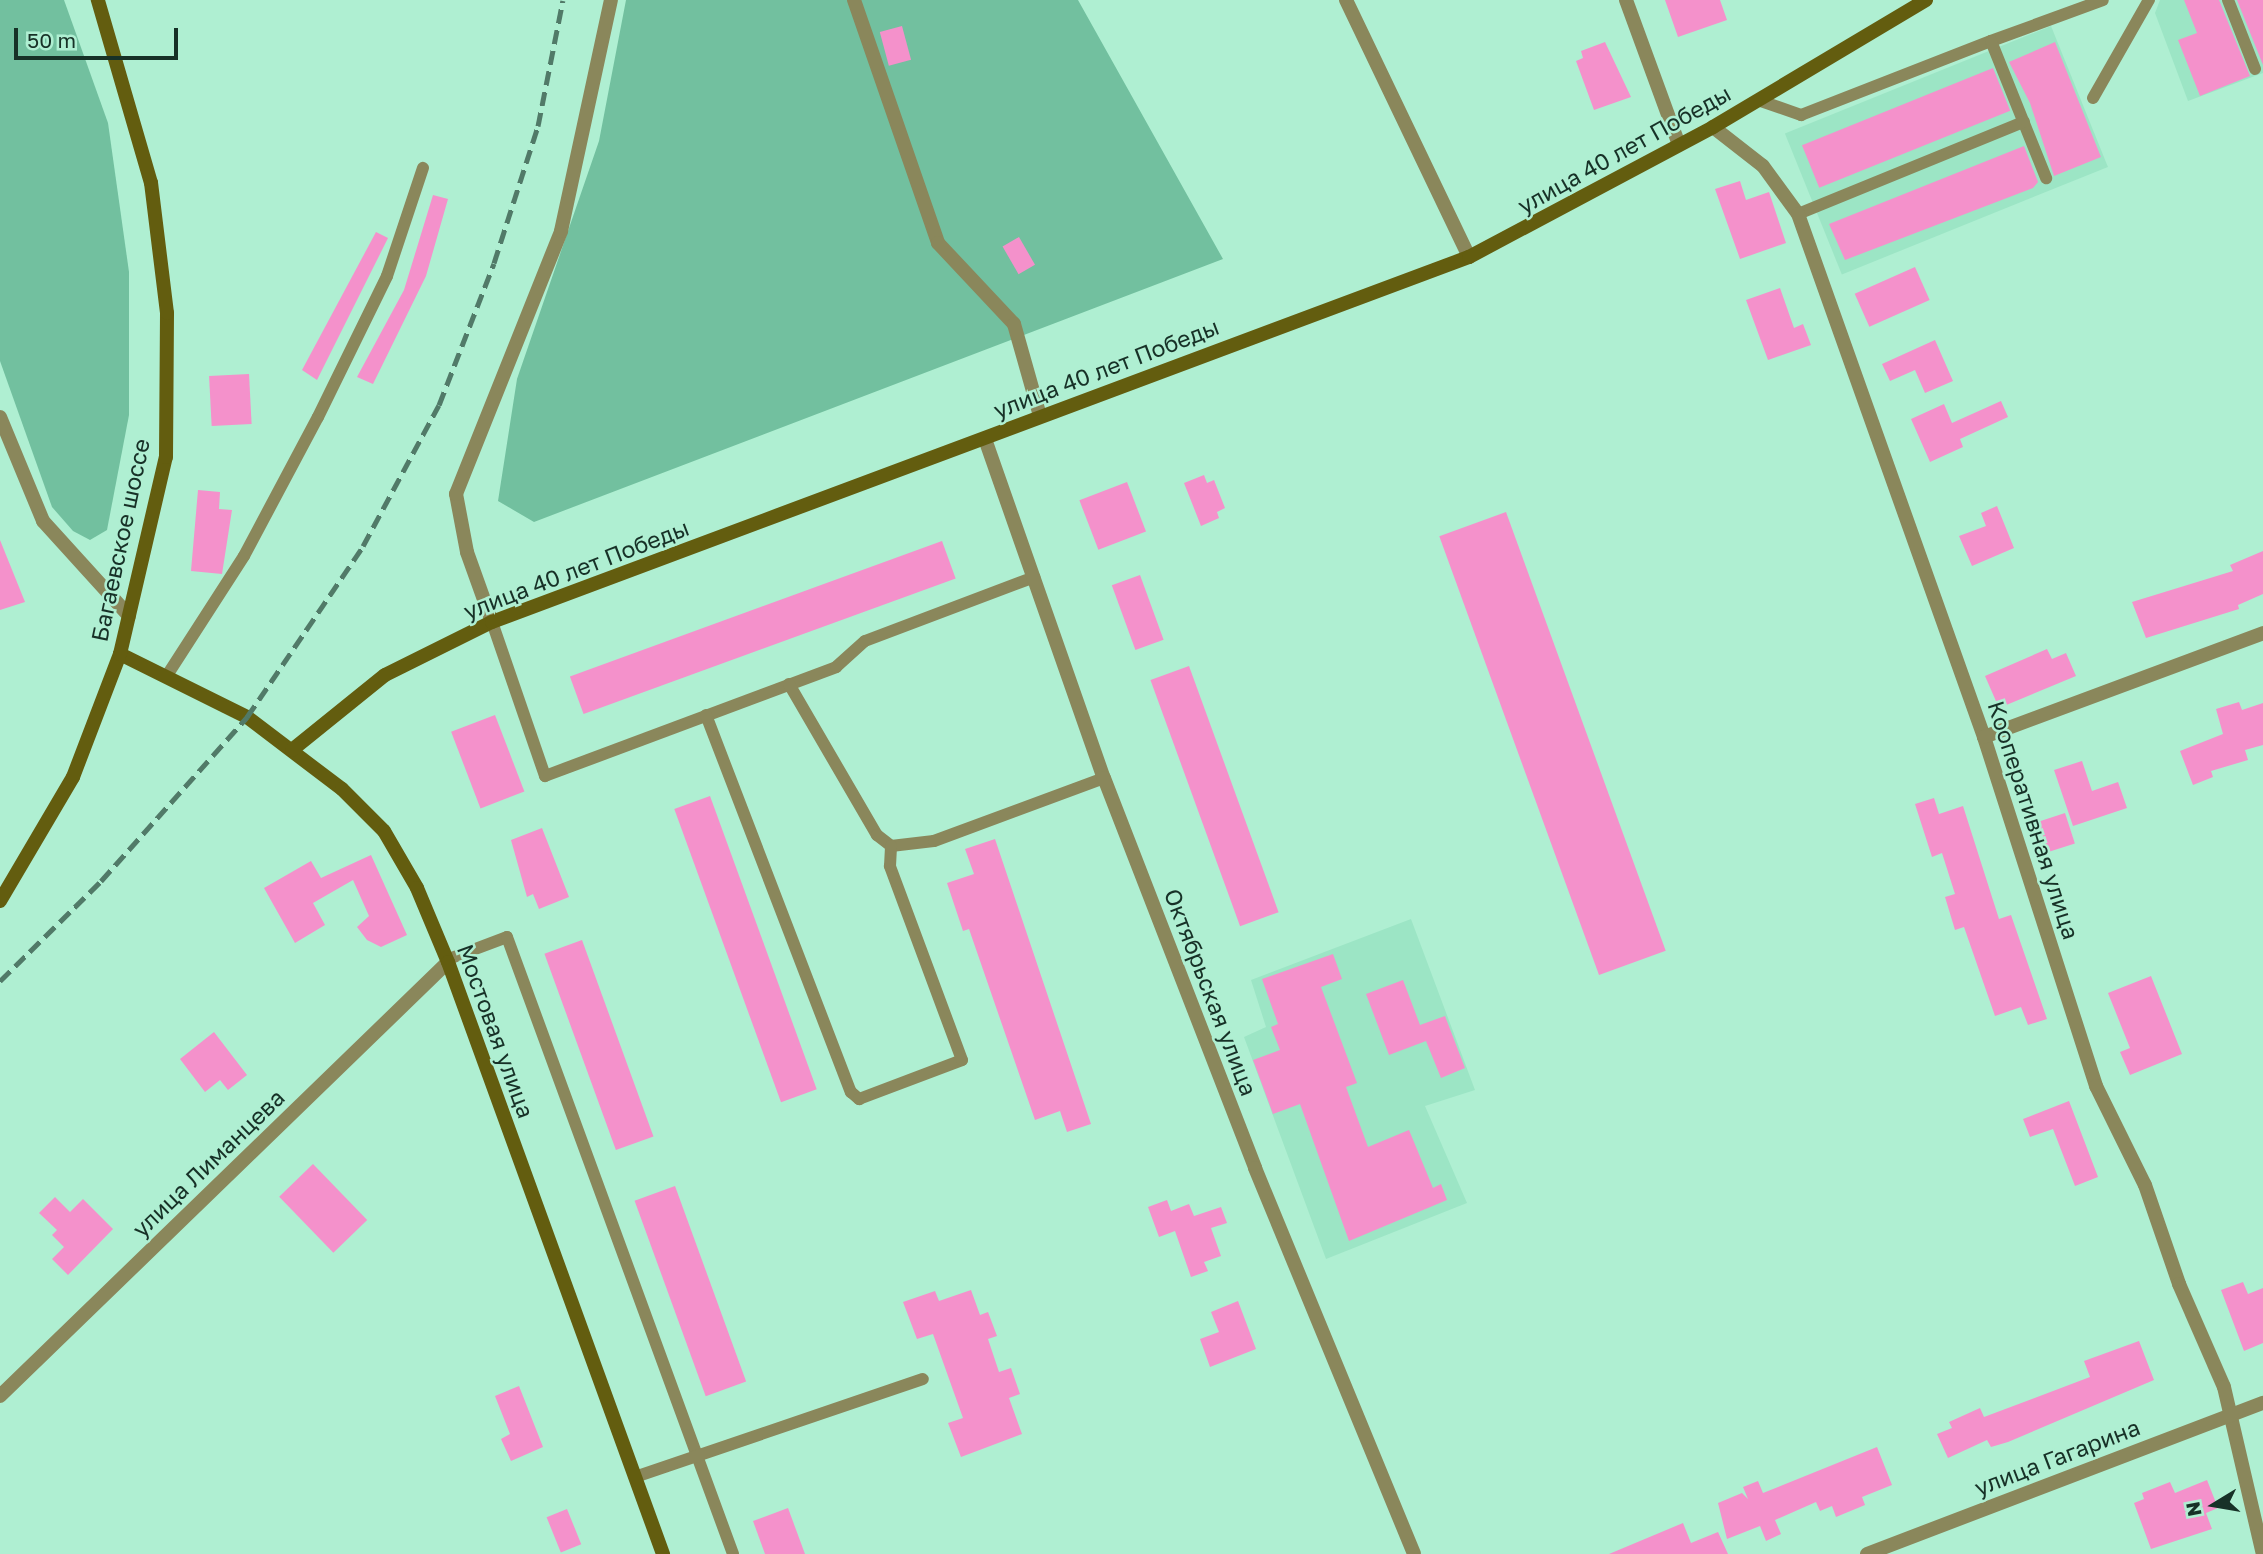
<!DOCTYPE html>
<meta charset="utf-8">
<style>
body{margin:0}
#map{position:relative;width:2263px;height:1554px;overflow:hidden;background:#afefd2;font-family:"Golos Text",sans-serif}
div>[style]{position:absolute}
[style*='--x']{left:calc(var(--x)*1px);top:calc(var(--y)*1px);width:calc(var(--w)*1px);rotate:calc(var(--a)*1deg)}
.built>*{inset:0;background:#9ce5c5;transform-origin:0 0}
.green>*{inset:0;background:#72c09f}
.building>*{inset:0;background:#f491cb;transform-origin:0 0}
.lane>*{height:12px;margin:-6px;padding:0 6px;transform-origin:6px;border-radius:6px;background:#8a875b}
.street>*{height:14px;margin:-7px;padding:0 7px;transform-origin:7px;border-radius:7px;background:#8a875b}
.secondary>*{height:14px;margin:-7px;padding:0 7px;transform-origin:7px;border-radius:7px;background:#635d0f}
.rail>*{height:5px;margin-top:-2.5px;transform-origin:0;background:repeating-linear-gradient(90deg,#517a68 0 14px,transparent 0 21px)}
span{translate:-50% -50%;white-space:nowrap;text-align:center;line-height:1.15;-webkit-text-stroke:5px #afefd2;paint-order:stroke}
.street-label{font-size:23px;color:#173127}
.north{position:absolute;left:2179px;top:1470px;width:70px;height:70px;-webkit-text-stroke:5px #afefd2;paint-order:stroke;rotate:259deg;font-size:19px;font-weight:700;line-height:28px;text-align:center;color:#173127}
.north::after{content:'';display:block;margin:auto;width:24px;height:32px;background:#173127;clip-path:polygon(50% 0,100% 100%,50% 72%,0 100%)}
.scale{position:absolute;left:14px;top:28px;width:164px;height:32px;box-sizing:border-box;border:4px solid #173127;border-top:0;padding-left:9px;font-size:21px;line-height:24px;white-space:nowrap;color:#173127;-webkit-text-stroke:5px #afefd2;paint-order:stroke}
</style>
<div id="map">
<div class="built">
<div style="clip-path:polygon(2160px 0,2263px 0,2263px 73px,2188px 101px,2155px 13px)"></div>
<div style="left:2051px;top:26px;width:152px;height:287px;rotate:68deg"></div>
<div style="clip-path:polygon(1411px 919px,1475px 1090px,1425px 1106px,1467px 1203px,1326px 1259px,1244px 1037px,1266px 1027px,1251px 980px)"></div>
</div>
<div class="green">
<div style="clip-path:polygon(0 0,64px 0,108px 123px,129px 272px,129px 415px,107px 530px,90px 540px,73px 531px,52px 507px,0 361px)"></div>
<div style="clip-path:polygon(626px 0,1078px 0,1223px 259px,534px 522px,498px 501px,517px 379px,599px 141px)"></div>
</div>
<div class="building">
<div style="clip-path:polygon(1665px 0,1720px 0,1727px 20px,1678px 37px)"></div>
<div style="clip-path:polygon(2184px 0,2219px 0,2250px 76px,2200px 96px,2178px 40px,2197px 33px)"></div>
<div style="clip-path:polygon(2237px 0,2263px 0,2263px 65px)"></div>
<div style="left:902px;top:26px;width:35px;height:23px;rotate:75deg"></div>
<div style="clip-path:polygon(1605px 42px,1631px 97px,1594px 110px,1576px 61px,1583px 58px,1581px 51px)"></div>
<div style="clip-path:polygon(2055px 42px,2101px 157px,2054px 176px,2030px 103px,2009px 62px)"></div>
<div style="left:1993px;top:68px;width:46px;height:206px;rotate:68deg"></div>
<div style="clip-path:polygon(2024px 146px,2038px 182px,2033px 188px,1845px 260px,1829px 224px)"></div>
<div style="clip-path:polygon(1740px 181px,1746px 200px,1769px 192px,1786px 243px,1740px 259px,1715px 189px)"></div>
<div style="clip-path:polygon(433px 195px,448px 199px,426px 276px,373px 384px,357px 377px,404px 290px)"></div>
<div style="clip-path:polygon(376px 232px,388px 238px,317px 380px,302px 370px)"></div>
<div style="left:1019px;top:237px;width:32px;height:19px;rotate:60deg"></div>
<div style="left:1915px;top:267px;width:36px;height:66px;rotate:66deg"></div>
<div style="clip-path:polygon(1780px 288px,1794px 328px,1803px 324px,1811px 345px,1768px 360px,1746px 300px)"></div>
<div style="clip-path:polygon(1935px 340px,1953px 381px,1925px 393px,1915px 370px,1890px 381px,1882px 364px)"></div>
<div style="left:249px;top:374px;width:50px;height:40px;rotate:87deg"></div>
<div style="clip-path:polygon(2001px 401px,2008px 417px,1960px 439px,1963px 447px,1930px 462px,1911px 419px,1944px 404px,1952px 423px)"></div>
<div style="clip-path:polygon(1204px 475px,1207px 483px,1214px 480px,1225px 508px,1217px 512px,1219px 518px,1201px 526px,1184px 483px)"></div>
<div style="left:1127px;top:482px;width:53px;height:51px;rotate:69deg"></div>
<div style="clip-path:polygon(198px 490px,220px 492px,219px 509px,232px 510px,222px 574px,191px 571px)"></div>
<div style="clip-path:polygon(1997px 506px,2014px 548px,1972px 566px,1959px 536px,1986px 526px,1981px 513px)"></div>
<div style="left:1506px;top:512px;width:467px;height:71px;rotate:70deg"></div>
<div style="clip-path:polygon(0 540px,25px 602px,0 610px)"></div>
<div style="left:942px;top:541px;width:40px;height:396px;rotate:70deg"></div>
<div style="clip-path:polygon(2263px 551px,2263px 594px,2238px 605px,2239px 609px,2146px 638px,2132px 602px,2233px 571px,2230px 565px)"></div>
<div style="left:1140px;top:575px;width:69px;height:30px;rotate:70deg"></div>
<div style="clip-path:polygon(2047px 649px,2052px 659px,2066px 653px,2076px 676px,1999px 708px,1985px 676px)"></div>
<div style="left:1189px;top:666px;width:262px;height:41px;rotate:70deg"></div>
<div style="clip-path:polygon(2239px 702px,2242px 710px,2263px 703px,2263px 745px,2245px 750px,2248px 760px,2211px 771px,2213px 777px,2193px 785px,2180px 751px,2223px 734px,2216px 709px)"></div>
<div style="left:495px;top:715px;width:82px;height:47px;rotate:69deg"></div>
<div style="clip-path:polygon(2082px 761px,2092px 791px,2118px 782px,2127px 808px,2073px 826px,2054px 770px)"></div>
<div style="left:710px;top:796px;width:312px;height:38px;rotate:70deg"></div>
<div style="clip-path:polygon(1934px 798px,1939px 814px,1963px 806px,1999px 919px,2011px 915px,2047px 1019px,2028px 1025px,2021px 1007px,1995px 1016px,1964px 927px,1955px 930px,1945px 897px,1955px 894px,1942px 853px,1932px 857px,1915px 804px)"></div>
<div style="left:2065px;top:813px;width:32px;height:28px;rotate:72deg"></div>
<div style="clip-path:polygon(542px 828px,569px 897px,539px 909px,533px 894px,527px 897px,511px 840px)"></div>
<div style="clip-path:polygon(995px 839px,1091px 1124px,1067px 1132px,1060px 1111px,1035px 1120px,969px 929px,963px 931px,947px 883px,974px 874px,965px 849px)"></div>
<div style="clip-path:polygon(371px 855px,407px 935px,381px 947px,367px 940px,357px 927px,369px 916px,353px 880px,313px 903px,325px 925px,295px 943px,264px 888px,311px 861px,321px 878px)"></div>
<div style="left:582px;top:940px;width:209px;height:40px;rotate:70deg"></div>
<div style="clip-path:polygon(1333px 954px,1342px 979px,1321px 987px,1357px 1083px,1346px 1087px,1368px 1147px,1409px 1130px,1433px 1188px,1441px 1184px,1447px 1200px,1349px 1241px,1300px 1104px,1273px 1114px,1253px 1060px,1280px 1050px,1271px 1027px,1278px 1024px,1262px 979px)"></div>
<div style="clip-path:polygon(2151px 976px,2182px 1054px,2130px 1075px,2120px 1052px,2130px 1048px,2108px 993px)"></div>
<div style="clip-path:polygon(1403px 980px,1420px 1025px,1445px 1016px,1465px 1068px,1441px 1078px,1426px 1041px,1389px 1055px,1366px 994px)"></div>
<div style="clip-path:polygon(214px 1032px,247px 1075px,228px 1090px,220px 1080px,205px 1092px,180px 1059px)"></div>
<div style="clip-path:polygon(2069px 1101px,2098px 1177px,2075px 1186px,2053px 1129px,2030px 1137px,2023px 1119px)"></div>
<div style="left:313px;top:1164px;width:78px;height:47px;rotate:46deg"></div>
<div style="left:675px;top:1186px;width:208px;height:43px;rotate:70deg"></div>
<div style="clip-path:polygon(55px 1197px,70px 1212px,83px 1199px,113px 1229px,68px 1275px,52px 1259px,64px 1247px,52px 1235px,57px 1230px,39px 1213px)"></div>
<div style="clip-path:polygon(1167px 1200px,1171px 1211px,1189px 1204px,1194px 1216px,1221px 1207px,1227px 1223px,1211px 1228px,1221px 1256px,1204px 1262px,1208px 1271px,1191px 1277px,1175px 1231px,1159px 1237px,1148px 1207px)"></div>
<div style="clip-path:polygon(2243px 1282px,2248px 1294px,2263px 1288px,2263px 1343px,2244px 1351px,2221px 1290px)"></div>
<div style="clip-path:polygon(971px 1290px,980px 1315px,988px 1312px,997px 1336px,988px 1339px,999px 1372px,1011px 1368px,1020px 1394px,1009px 1398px,1022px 1434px,961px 1457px,948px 1423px,963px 1418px,933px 1334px,917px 1339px,903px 1302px,935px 1291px,939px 1301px)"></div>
<div style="clip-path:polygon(1238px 1301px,1256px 1349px,1210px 1367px,1200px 1339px,1219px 1332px,1211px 1312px)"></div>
<div style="clip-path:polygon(2139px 1341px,2154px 1380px,2008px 1442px,1991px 1447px,1987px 1440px,1948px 1458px,1937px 1434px,1952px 1428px,1949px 1422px,1980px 1408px,1984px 1417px,2090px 1377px,2084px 1361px)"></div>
<div style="clip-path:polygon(519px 1386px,543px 1447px,511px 1461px,501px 1439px,510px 1434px,495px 1396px)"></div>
<div style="clip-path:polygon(1877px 1447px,1892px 1485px,1862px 1497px,1865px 1505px,1836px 1517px,1832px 1506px,1820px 1511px,1816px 1502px,1775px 1520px,1781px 1534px,1766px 1541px,1760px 1526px,1727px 1539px,1718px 1503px,1742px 1493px,1748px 1499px,1743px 1487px,1758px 1481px,1763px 1493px)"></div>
<div style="clip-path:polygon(2207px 1480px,2218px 1508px,2206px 1513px,2212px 1529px,2151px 1549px,2134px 1503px,2144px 1499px,2142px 1493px,2170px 1482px,2175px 1493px)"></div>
<div style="clip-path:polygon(788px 1508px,805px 1554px,765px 1554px,753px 1521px)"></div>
<div style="left:567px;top:1509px;width:38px;height:22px;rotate:68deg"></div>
<div style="clip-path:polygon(1683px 1523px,1691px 1543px,1718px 1532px,1728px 1554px,1609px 1554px)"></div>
</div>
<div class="lane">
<div style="--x:2228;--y:0;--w:74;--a:68.6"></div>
<div style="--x:1991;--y:41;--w:119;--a:-20.1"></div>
<div style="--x:2093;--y:98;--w:113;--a:-60.3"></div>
<div style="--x:1758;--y:100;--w:46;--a:19.2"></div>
<div style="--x:1801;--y:115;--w:204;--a:-21.3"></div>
<div style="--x:1991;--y:41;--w:148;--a:68.1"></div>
<div style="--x:1798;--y:214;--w:244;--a:-22.2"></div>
<div style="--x:492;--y:622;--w:163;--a:71"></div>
<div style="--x:545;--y:776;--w:311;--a:-20.5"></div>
<div style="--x:836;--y:667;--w:39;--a:-42"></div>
<div style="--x:865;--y:641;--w:181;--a:-20.7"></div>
<div style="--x:166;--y:677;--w:144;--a:-57.2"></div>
<div style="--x:244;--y:556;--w:157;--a:-62"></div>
<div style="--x:318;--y:417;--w:157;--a:-63.9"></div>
<div style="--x:387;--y:276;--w:114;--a:-71.6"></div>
<div style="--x:789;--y:684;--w:175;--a:59.8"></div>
<div style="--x:877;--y:835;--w:18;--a:38"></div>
<div style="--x:891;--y:846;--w:43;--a:-6.6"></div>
<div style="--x:934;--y:841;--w:181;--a:-20.3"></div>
<div style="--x:706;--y:715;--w:404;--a:69"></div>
<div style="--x:851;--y:1092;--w:11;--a:41"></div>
<div style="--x:859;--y:1099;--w:110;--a:-20.7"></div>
<div style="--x:962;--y:1060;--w:207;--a:-110.4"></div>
<div style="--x:890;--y:866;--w:20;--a:-87"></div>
<div style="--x:446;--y:960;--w:65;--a:-20.7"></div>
<div style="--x:507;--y:937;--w:657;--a:69.88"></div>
<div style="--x:635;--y:1477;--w:304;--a:-18.8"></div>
</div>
<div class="street">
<div style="--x:854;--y:0;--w:257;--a:70.9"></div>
<div style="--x:938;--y:243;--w:111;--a:46.8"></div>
<div style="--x:1014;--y:324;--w:96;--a:74.2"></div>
<div style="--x:1346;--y:0;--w:285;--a:64.4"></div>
<div style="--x:1626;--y:0;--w:154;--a:69.9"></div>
<div style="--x:1713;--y:127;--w:63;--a:38"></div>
<div style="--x:1763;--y:166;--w:59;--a:53.9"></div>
<div style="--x:1798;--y:214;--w:555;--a:70.42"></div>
<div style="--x:1984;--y:737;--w:367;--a:72.2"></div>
<div style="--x:2096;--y:1086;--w:110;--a:63.7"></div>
<div style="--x:2145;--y:1185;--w:105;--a:71"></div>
<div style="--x:2179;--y:1284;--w:112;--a:66.4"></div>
<div style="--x:2224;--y:1387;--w:171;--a:76.9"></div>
<div style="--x:0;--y:417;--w:113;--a:67.5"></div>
<div style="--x:43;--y:521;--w:128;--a:47.8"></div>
<div style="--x:985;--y:439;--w:359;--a:70.7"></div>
<div style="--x:1104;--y:778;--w:418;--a:68.8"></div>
<div style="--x:1255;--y:1168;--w:417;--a:67.6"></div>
<div style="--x:492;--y:622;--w:74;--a:-109.7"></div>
<div style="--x:467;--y:552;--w:59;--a:-100.7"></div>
<div style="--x:456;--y:494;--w:283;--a:-68.2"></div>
<div style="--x:561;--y:231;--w:236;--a:-77.8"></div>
<div style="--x:1984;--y:737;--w:298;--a:-20.4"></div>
<div style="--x:0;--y:1396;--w:624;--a:-44.09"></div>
<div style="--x:1867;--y:1554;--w:424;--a:-20.9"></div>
</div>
<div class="secondary">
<div style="--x:120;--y:654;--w:142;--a:26.4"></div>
<div style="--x:247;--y:717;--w:119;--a:37.2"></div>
<div style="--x:342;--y:789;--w:59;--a:45"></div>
<div style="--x:384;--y:831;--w:66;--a:59.9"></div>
<div style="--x:417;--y:888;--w:80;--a:67.3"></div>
<div style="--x:448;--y:962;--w:630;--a:70.04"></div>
<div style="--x:292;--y:750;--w:119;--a:-38.9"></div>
<div style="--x:385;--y:675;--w:119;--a:-26.4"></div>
<div style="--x:492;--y:622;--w:1043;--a:-20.49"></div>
<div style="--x:1469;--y:257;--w:276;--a:-28"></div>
<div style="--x:1713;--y:127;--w:248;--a:-30.8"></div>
<div style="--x:0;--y:901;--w:144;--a:-59.5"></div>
<div style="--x:73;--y:777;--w:132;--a:-69.1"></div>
<div style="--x:120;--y:654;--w:202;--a:-76.9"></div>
<div style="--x:166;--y:457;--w:144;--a:-89.6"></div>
<div style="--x:167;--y:313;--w:131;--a:-97"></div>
<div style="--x:151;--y:183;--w:191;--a:-106.2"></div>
</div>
<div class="rail">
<div style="--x:0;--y:981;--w:142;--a:-44.7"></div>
<div style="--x:101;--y:881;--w:220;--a:-48.3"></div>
<div style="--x:247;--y:717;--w:207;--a:-55.8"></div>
<div style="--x:363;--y:546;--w:160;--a:-61.7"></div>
<div style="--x:439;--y:405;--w:152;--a:-68.8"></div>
<div style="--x:494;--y:263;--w:144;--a:-72.2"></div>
<div style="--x:538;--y:126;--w:128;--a:-78.8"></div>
</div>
<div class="street-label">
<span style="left:1624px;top:149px;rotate:-29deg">улица 40 лет Победы</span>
<span style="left:1106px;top:368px;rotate:-21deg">улица 40 лет Победы</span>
<span style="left:120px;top:540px;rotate:-78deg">Багаевское шоссе</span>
<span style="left:576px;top:569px;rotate:-21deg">улица 40 лет Победы</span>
<span style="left:2034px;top:820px;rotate:72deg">Кооперативная улица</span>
<span style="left:1211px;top:992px;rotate:69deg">Октябрьская улица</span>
<span style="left:496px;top:1031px;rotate:70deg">Мостовая улица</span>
<span style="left:208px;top:1163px;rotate:-44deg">улица Лиманцева</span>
<span style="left:2057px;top:1457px;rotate:-21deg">улица Гагарина</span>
</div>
<div class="north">N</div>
<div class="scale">50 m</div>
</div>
